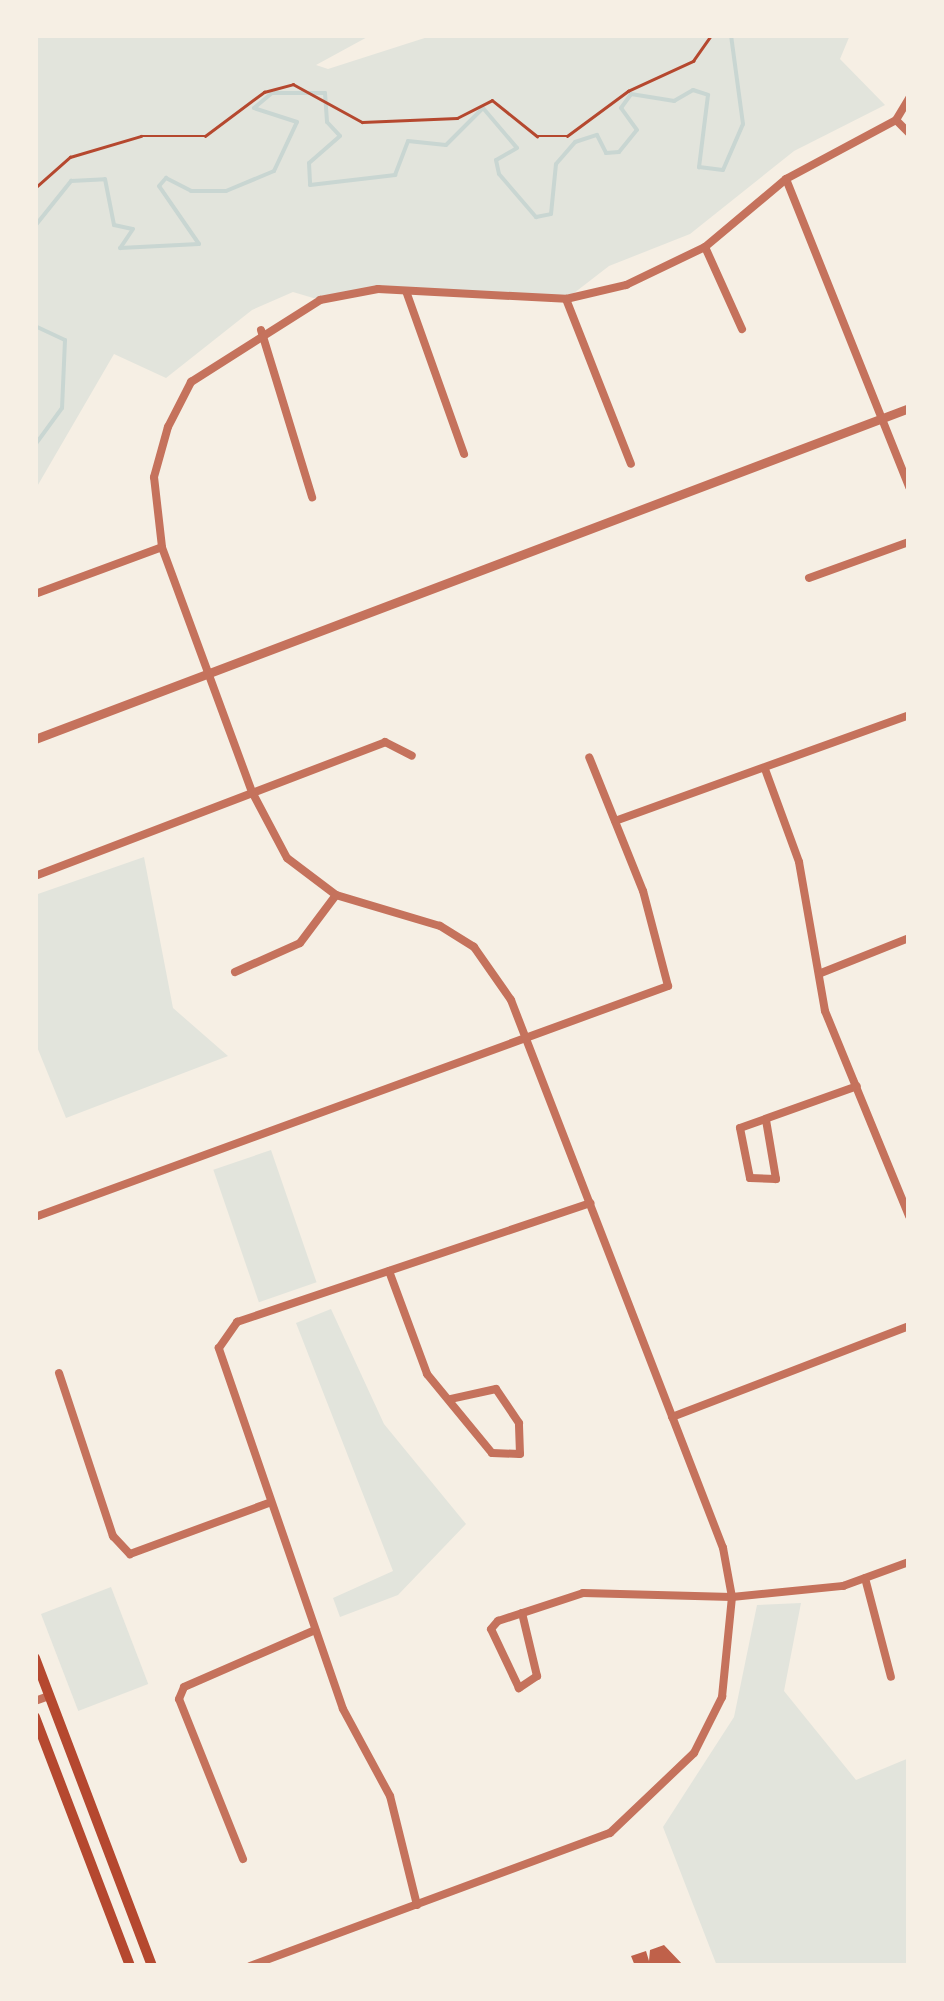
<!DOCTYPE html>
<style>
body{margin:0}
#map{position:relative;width:944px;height:2001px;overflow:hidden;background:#f6efe4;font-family:Quicksand,sans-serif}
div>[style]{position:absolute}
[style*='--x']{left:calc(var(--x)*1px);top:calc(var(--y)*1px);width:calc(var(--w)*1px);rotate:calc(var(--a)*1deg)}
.green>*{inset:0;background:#e2e4dc;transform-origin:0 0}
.stream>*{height:4px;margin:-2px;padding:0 2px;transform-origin:2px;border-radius:2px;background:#c9d6d2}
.building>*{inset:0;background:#bf614a}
.path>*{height:2.5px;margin:-1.25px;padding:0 1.25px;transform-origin:1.25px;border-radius:1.25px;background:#b5482f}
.minor>*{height:8px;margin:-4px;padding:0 4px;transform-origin:4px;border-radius:4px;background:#c5725c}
.tertiary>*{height:9px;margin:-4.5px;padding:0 4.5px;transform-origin:4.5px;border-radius:4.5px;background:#c5725c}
.secondary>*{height:10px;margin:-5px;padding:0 5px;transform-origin:5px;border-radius:5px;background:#b5482f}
span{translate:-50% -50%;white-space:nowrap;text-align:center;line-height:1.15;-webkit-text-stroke:8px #f6efe4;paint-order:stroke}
.frame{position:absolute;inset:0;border:38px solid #f6efe4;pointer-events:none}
</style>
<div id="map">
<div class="green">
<div style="clip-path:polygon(35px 35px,371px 35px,316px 65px,328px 69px,434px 35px,850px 35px,840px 59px,885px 105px,794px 151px,690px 234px,609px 266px,565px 300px,379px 290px,320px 300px,293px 292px,252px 310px,166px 378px,114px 354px,35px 490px)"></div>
<div style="clip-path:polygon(144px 857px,173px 1008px,228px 1056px,66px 1118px,35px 1042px,35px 895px)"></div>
<div style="left:271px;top:1150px;width:140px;height:61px;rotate:71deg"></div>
<div style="clip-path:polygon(331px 1309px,384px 1424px,466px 1524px,398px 1595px,340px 1617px,333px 1598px,393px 1571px,296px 1323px)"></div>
<div style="left:111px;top:1587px;width:104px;height:75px;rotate:69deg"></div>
<div style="clip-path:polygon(801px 1603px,784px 1691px,856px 1780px,909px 1758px,909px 1966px,717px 1966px,663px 1827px,734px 1717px,757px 1605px)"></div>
</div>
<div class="stream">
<div style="--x:35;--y:226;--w:58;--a:-51.3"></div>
<div style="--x:71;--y:181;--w:34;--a:-3"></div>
<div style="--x:105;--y:179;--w:47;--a:78.9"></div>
<div style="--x:114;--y:225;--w:19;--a:12"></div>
<div style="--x:133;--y:229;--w:23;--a:124"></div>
<div style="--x:120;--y:248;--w:79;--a:-2.9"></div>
<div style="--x:199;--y:244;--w:70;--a:-124.6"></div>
<div style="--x:159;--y:186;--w:11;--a:-49"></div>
<div style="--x:166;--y:178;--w:28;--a:27"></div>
<div style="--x:191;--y:191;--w:35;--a:0"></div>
<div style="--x:226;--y:191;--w:52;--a:-22.6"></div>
<div style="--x:274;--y:171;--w:54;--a:-64.9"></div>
<div style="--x:297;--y:122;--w:45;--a:-162"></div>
<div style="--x:254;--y:108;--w:23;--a:-40"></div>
<div style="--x:272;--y:93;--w:53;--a:0"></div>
<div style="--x:325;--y:93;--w:29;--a:86"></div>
<div style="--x:327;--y:122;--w:19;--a:47"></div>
<div style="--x:340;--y:136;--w:41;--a:138.9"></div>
<div style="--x:309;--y:163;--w:22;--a:87"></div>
<div style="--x:310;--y:185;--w:86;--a:-6.7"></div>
<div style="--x:395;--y:175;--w:36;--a:-69"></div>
<div style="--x:408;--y:141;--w:38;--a:6"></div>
<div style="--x:446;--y:145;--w:52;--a:-45"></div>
<div style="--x:483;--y:108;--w:52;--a:49.6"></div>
<div style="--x:517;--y:148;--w:24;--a:150"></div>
<div style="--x:496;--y:160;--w:14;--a:78"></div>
<div style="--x:499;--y:174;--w:57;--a:49.3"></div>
<div style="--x:536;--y:217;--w:15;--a:-11"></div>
<div style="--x:551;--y:214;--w:50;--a:-84.3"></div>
<div style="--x:556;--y:164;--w:29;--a:-49"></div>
<div style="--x:575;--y:142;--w:23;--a:-18"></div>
<div style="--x:597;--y:135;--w:20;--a:63"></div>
<div style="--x:606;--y:153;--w:13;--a:-4"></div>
<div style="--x:619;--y:152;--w:28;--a:-51"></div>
<div style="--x:637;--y:130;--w:27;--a:-126"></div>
<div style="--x:621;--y:108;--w:17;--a:-54"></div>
<div style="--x:631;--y:94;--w:44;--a:9.2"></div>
<div style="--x:674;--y:101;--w:22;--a:-30"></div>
<div style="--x:693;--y:90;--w:16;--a:18"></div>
<div style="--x:708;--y:95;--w:73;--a:97.1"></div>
<div style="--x:699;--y:167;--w:24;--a:7"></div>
<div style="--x:723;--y:170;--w:50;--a:-66.5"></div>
<div style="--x:743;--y:124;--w:90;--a:-97.7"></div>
<div style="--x:35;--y:326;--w:33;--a:25"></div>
<div style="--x:65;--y:340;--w:68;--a:92.5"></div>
<div style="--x:62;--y:408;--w:46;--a:126.1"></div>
</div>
<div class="building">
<div style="clip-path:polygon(664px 1945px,684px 1966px,635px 1966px,631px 1956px,646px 1951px,649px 1961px,650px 1950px)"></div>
</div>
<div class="path">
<div style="--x:35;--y:188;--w:47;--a:-41.5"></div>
<div style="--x:70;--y:157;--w:74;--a:-16.5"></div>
<div style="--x:141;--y:136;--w:64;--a:0"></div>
<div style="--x:205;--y:136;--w:74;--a:-36.7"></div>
<div style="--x:264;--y:92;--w:30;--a:-15"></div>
<div style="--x:293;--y:84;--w:79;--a:28.8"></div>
<div style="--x:362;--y:122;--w:95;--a:-2.4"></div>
<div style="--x:457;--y:118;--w:39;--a:-27"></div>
<div style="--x:492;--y:100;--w:58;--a:38.7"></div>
<div style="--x:537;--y:136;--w:30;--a:0"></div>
<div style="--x:567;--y:136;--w:76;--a:-36.4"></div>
<div style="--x:628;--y:91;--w:72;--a:-24.8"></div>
<div style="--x:693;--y:61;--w:32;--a:-55"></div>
</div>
<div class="minor">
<div style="--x:896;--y:120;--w:18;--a:45"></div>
<div style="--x:786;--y:179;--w:332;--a:68.2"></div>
<div style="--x:705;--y:247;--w:90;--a:65.7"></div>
<div style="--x:406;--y:291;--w:173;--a:70.4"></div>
<div style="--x:566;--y:299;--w:177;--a:68.5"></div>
<div style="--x:261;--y:330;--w:175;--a:73"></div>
<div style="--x:809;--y:578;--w:106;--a:-19.8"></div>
<div style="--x:35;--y:594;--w:135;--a:-20.3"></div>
<div style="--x:765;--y:769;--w:99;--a:69.9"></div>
<div style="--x:799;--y:862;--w:151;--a:80.1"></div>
<div style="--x:825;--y:1011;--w:222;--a:67.7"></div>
<div style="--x:615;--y:821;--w:313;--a:-19.8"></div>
<div style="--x:35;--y:876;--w:375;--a:-20.9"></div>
<div style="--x:385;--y:742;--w:30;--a:27"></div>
<div style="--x:235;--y:972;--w:71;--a:-24"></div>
<div style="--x:300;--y:943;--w:60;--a:-53.1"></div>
<div style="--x:821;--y:973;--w:95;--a:-21.7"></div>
<div style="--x:766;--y:1120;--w:60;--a:80.4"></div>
<div style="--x:776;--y:1179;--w:26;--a:-178"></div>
<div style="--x:750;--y:1178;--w:51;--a:-101.3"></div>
<div style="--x:740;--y:1128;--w:124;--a:-19.7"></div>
<div style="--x:35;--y:1217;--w:674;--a:-20.05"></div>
<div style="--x:668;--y:986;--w:98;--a:-104.7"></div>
<div style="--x:643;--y:891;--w:144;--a:-111.9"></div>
<div style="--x:389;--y:1271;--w:110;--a:69.7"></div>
<div style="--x:427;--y:1374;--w:102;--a:50.6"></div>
<div style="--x:492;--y:1453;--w:28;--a:2"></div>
<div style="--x:520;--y:1454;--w:31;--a:-92"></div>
<div style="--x:519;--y:1423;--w:41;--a:-124.1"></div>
<div style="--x:496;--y:1389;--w:46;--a:167.5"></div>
<div style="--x:59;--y:1373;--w:172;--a:71.7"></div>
<div style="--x:113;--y:1536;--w:25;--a:47"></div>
<div style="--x:130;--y:1554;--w:150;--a:-20.2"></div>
<div style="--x:672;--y:1417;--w:254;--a:-21"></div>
<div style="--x:865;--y:1578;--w:102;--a:75.3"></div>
<div style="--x:522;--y:1613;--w:65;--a:76.6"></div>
<div style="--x:537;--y:1676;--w:22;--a:146"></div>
<div style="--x:519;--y:1688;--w:65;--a:-115.4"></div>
<div style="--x:491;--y:1629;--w:11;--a:-49"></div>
<div style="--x:498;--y:1621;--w:89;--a:-18.2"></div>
<div style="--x:583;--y:1593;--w:149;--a:1.5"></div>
<div style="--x:732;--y:1597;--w:112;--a:-5.7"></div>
<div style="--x:843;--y:1586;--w:70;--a:-20"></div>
<div style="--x:35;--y:1701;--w:15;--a:-20"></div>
<div style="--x:243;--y:1859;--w:172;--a:-111.8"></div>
<div style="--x:179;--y:1699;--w:13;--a:-67"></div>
<div style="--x:184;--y:1687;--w:143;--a:-23.5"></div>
<div style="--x:417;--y:1905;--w:112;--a:-103.9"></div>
<div style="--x:390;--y:1796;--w:99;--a:-118.4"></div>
<div style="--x:343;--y:1709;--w:382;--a:-109"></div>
<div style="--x:219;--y:1348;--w:32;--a:-55"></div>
<div style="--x:237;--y:1322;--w:373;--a:-18.6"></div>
<div style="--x:250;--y:1966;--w:384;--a:-20.3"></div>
<div style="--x:610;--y:1833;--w:116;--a:-43.6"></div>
<div style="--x:694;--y:1753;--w:63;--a:-63.4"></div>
<div style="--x:722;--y:1697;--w:100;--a:-84.3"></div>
<div style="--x:732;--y:1597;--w:50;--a:-100.4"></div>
<div style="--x:723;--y:1548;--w:588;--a:-111.15"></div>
<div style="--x:511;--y:1000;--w:65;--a:-124.9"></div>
<div style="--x:474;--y:947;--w:40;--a:-148"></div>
<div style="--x:440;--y:926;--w:109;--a:-163.4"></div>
<div style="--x:336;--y:895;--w:61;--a:-142.9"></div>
<div style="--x:287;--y:858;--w:75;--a:-117.9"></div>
<div style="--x:252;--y:792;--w:261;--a:-110.2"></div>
<div style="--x:162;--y:547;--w:70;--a:-96.5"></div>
<div style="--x:154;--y:477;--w:52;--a:-74.4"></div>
<div style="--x:168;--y:427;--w:51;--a:-62.9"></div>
<div style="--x:191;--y:382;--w:153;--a:-32.4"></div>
<div style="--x:320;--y:300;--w:59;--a:-10.7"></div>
<div style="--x:378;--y:289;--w:188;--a:3"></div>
<div style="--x:566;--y:299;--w:62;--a:-13.1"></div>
<div style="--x:626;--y:285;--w:88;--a:-25.7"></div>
<div style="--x:705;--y:247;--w:106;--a:-40"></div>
<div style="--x:786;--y:179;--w:125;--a:-28.2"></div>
<div style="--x:896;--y:120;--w:26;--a:-59"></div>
</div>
<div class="tertiary">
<div style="--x:35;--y:739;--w:935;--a:-20.74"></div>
</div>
<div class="secondary">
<div style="--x:35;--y:1658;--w:329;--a:69.2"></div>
<div style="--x:35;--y:1717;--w:267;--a:69.1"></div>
</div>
<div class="frame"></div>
</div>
